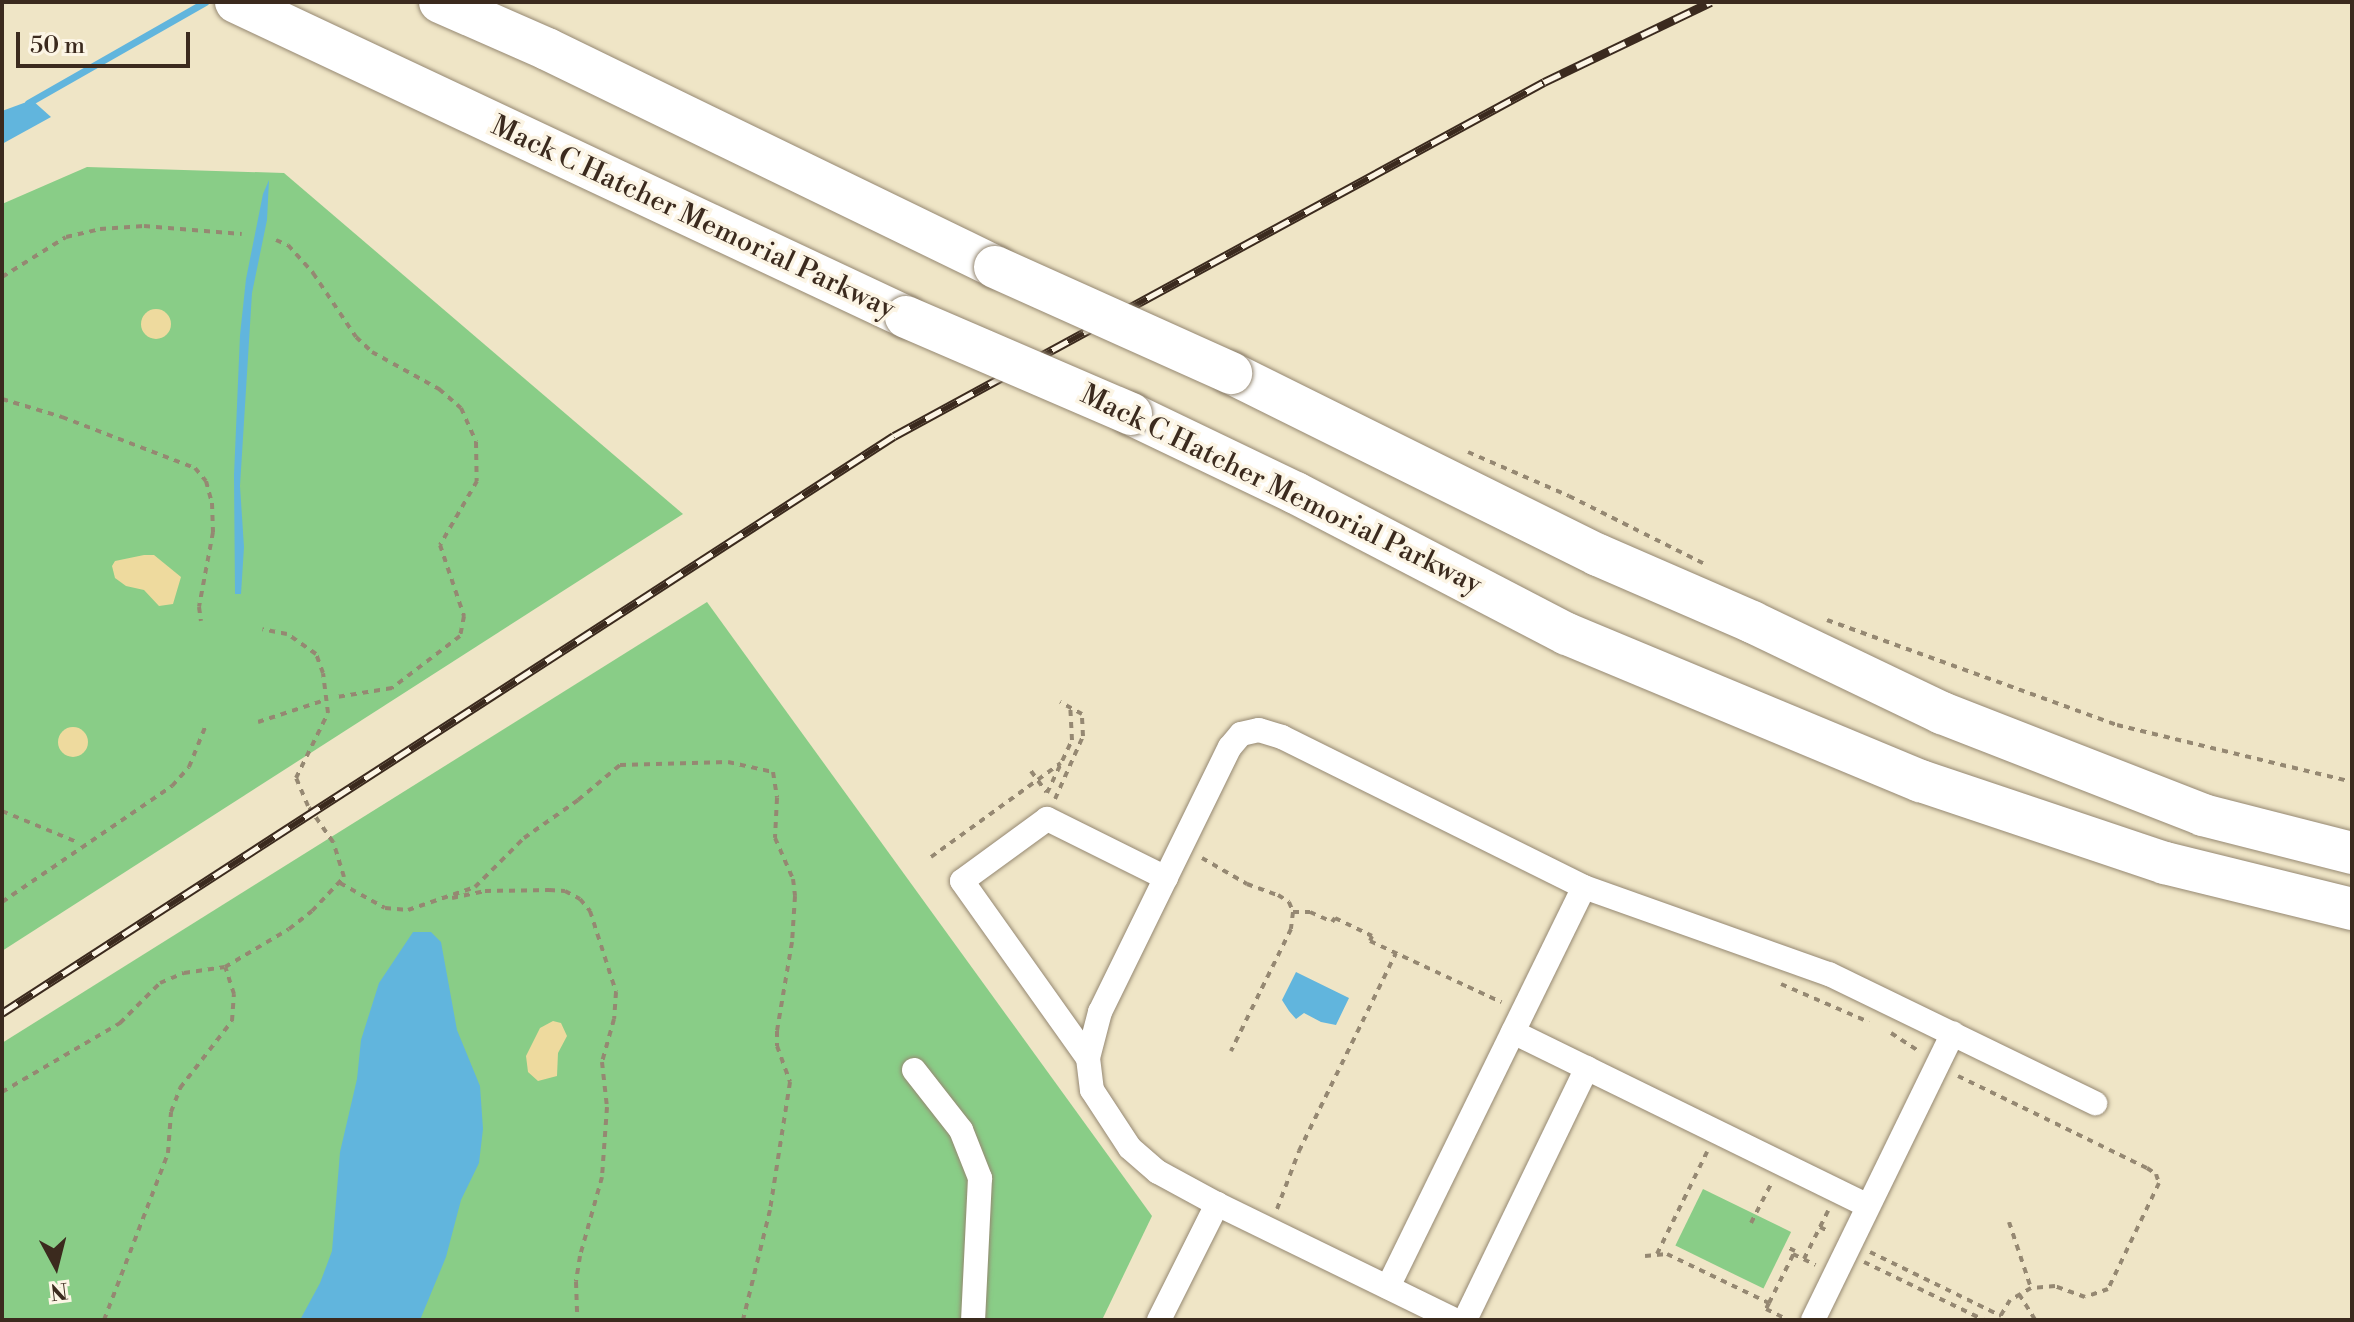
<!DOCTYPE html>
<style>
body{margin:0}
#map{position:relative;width:2354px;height:1322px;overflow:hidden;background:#efe5c6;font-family:"Libre Bodoni",serif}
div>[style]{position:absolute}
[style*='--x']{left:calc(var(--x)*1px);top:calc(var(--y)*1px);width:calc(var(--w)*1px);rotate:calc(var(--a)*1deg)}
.green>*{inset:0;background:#89cd87;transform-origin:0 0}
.sand>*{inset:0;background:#eeda9e}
.round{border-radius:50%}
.water>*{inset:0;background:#61b5dd}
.stream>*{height:7px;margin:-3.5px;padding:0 3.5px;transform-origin:3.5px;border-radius:3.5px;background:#61b5dd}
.path>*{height:4px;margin-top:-2px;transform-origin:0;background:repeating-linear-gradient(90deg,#958872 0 6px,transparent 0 12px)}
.roads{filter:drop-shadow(0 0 2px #958872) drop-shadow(0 0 2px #958872)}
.street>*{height:24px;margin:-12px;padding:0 12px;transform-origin:12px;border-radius:12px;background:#fff}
.highway>*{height:42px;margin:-21px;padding:0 21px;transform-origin:21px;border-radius:21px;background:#fff}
.rail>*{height:9px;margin-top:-4.5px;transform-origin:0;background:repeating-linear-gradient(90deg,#fcf5e5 0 18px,#3b2a1e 0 36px);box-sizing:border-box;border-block:2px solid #3b2a1e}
.bridges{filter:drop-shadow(0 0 2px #958872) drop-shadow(0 0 2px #958872)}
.highway-bridge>*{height:42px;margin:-21px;padding:0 21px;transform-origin:21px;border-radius:21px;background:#fff}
span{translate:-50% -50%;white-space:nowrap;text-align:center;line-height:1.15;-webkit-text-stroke:7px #fcf5e5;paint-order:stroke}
.street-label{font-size:28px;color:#3b2a1e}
.frame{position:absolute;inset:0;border:4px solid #3b2a1e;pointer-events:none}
.north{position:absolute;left:16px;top:1226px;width:80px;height:80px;-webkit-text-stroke:6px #fcf5e5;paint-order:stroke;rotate:173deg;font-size:22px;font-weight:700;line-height:32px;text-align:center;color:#3b2a1e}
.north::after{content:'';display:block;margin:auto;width:28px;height:36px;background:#3b2a1e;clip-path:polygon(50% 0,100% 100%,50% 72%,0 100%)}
.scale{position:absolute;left:16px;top:32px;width:174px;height:36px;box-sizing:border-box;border:4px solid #3b2a1e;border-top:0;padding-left:10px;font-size:24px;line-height:28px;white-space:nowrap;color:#3b2a1e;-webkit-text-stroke:6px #fcf5e5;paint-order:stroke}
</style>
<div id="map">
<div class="green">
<div style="clip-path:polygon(87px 167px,284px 173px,683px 514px,2px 951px,2px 204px)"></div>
<div style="clip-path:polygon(707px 602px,1152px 1216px,1102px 1320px,2px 1320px,2px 1043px)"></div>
<div style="left:1703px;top:1189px;width:98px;height:63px;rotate:26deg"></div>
</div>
<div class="sand">
<div class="round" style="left:141px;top:309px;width:30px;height:30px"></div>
<div style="clip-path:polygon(144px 555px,154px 555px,181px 577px,173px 604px,159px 606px,144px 590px,126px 586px,115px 578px,112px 566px,115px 561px)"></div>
<div class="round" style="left:58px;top:727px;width:30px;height:30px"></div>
<div style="clip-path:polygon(553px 1021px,561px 1023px,567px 1036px,558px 1053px,557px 1076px,538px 1081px,528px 1072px,526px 1056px,540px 1028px)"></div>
</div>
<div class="water">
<div style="clip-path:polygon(32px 100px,51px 117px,2px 144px,2px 111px)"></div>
<div style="clip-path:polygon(269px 180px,267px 220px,252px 293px,240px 486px,244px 547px,241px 594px,235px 594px,234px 475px,240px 335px,246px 279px,263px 194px)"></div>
<div style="clip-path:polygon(413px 932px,431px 932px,441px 942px,457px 1030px,480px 1086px,483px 1129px,479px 1163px,461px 1200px,446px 1257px,420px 1320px,300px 1320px,320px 1283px,332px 1251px,340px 1152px,357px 1079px,361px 1040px,379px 983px)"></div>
<div style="clip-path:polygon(1296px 972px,1349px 998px,1336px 1025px,1321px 1022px,1304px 1013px,1296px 1019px,1289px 1011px,1282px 1000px)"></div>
</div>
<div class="stream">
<div style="--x:28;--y:103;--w:204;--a:-29.7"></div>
</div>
<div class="path">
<div style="--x:276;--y:240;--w:13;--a:23"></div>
<div style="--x:288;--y:245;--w:38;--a:48"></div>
<div style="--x:313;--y:273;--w:77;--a:56.1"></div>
<div style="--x:356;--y:337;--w:22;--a:43"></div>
<div style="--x:372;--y:352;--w:77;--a:28.9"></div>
<div style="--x:439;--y:389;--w:29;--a:41"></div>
<div style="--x:461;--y:408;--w:37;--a:66"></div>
<div style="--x:476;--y:442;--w:39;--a:89"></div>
<div style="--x:477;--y:481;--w:74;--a:120"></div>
<div style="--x:440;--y:545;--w:75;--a:71.3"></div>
<div style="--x:464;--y:616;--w:20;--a:101"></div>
<div style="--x:460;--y:636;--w:86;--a:142.6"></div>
<div style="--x:392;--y:688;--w:56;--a:170.7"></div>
<div style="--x:2;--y:277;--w:75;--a:-32"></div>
<div style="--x:66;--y:237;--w:35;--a:-13"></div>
<div style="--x:100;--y:229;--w:44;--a:-3.9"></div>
<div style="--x:144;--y:226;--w:98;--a:4.7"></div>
<div style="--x:2;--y:399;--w:63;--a:16.7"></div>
<div style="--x:62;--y:417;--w:142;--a:21"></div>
<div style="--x:195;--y:468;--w:17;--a:50"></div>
<div style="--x:206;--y:481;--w:23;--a:75"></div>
<div style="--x:212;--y:503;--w:29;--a:88"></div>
<div style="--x:213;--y:532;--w:76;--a:100.6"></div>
<div style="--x:199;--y:607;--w:14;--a:82"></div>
<div style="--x:1468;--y:452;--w:110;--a:23.5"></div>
<div style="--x:1569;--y:496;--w:150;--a:26.6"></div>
<div style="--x:1827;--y:620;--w:308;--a:19.9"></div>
<div style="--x:2117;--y:725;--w:242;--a:13.6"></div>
<div style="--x:258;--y:722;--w:67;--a:-18.2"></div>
<div style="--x:1031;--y:771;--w:26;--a:54"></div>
<div style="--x:1047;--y:793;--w:59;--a:-64.7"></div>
<div style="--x:1072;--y:740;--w:33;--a:-93"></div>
<div style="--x:1055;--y:799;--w:69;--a:-66"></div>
<div style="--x:1083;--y:736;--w:22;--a:-93"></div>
<div style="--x:1082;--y:714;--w:25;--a:-151"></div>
<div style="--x:2;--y:811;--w:81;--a:22.5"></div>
<div style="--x:931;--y:857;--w:160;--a:-35.9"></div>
<div style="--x:1202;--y:858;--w:52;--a:30"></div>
<div style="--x:1247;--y:884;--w:33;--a:20"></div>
<div style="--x:1278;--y:895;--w:13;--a:32"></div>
<div style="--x:1289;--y:902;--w:11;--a:68"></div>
<div style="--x:1293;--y:912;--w:17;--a:97"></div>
<div style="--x:1291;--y:929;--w:136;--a:116.2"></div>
<div style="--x:340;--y:883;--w:51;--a:29.1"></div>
<div style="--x:385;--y:908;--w:23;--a:5"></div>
<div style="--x:408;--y:910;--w:71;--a:-18.9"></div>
<div style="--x:475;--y:887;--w:69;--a:-45"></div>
<div style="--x:524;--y:838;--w:66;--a:-35.1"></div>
<div style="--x:578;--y:800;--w:55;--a:-39.8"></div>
<div style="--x:620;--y:765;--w:108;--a:-1.6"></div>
<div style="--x:728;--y:762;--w:46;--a:12.5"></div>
<div style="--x:773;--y:772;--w:26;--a:81"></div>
<div style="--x:777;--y:798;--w:40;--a:92.9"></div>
<div style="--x:775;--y:838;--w:45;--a:66.3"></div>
<div style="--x:793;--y:879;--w:17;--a:83"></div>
<div style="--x:795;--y:896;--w:46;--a:93.7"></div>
<div style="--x:792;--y:942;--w:90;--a:99.6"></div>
<div style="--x:777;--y:1031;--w:15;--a:90"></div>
<div style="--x:777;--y:1046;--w:38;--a:70"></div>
<div style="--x:790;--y:1082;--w:130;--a:98.9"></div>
<div style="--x:770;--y:1210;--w:113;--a:103.8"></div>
<div style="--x:452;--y:898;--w:34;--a:-12"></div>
<div style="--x:485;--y:891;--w:64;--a:-0.9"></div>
<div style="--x:549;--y:890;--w:16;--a:4"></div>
<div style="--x:565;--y:891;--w:17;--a:28"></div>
<div style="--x:580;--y:899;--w:16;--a:50"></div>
<div style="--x:590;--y:911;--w:85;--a:72.2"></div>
<div style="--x:616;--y:992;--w:27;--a:94"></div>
<div style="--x:614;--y:1019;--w:45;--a:105.6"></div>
<div style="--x:602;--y:1062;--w:45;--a:83.7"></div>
<div style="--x:607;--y:1107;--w:70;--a:94.1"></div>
<div style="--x:602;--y:1177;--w:82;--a:105.6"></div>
<div style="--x:580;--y:1256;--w:26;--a:99"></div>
<div style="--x:576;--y:1282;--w:38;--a:88"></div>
<div style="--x:2;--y:902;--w:206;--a:-34.3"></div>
<div style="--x:172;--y:786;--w:25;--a:-48"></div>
<div style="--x:189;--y:767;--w:45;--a:-68"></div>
<div style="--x:1293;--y:912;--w:17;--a:0"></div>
<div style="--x:1310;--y:912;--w:24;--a:24"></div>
<div style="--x:1332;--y:922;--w:5;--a:-53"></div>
<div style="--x:1335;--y:918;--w:41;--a:25.9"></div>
<div style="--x:1372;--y:936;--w:5;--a:112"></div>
<div style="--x:1370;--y:941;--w:145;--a:25"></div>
<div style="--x:1781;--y:984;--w:96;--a:23.4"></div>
<div style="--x:1891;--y:1033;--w:35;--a:33"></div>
<div style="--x:1958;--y:1076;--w:210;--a:26"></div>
<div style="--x:2147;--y:1168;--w:11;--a:34"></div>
<div style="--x:2156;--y:1174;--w:9;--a:72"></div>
<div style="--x:2159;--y:1183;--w:118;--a:115.7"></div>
<div style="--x:2108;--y:1289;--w:24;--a:161"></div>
<div style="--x:2085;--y:1297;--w:32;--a:-160"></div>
<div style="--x:2055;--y:1286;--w:24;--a:175"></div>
<div style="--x:2031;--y:1288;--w:24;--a:150"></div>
<div style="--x:2010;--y:1300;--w:23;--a:121"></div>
<div style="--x:2;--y:1092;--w:137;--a:-30.3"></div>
<div style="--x:120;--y:1023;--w:57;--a:-45"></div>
<div style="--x:160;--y:983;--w:26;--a:-23"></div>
<div style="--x:184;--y:973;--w:41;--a:-8.3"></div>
<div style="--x:1277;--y:1209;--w:62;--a:-69.2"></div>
<div style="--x:1299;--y:1151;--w:220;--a:-63.9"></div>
<div style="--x:2009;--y:1222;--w:70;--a:71.6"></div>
<div style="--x:1751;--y:1223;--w:46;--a:-62.9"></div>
<div style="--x:1820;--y:1227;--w:11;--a:27"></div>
<div style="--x:1870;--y:1252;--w:146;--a:26"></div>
<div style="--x:1657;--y:1254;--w:114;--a:-63.9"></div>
<div style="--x:1793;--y:1254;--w:25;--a:26"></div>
<div style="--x:1645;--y:1256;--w:22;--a:-5"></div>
<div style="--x:1667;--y:1254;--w:113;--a:25.7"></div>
<div style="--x:1769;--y:1303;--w:58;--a:-63.4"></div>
<div style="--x:1795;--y:1251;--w:9;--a:-153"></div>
<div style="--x:1804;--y:1259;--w:54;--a:-63.4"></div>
<div style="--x:1864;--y:1262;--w:133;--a:25.8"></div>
<div style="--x:2019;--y:1294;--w:31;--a:58"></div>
<div style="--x:1769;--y:1303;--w:7;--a:117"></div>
<div style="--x:1766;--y:1309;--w:25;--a:26"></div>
<div style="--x:104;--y:1320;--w:179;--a:-69"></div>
<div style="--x:168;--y:1153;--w:41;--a:-85.8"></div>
<div style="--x:171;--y:1112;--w:26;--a:-69"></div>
<div style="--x:180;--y:1088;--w:85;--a:-52.2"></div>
<div style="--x:232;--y:1021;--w:27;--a:-86"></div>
<div style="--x:234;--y:994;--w:28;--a:-108"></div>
<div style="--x:225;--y:967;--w:74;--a:-30.7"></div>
<div style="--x:289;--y:929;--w:29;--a:-38"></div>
<div style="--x:312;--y:911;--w:47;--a:-46.7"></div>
<div style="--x:344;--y:877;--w:37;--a:-107"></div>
<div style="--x:333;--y:842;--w:44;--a:-124.8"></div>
<div style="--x:308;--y:806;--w:30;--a:-113"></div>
<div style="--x:296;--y:778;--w:72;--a:-63.8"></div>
<div style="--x:328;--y:713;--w:40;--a:-97.1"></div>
<div style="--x:323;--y:673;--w:20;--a:-110"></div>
<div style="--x:316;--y:654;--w:35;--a:-145"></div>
<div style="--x:287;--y:634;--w:25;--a:-169"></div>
</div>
<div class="roads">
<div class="street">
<div style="--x:1166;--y:878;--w:133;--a:-153.6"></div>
<div style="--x:1047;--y:819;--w:105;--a:143.9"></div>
<div style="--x:962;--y:881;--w:217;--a:54.6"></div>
<div style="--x:1088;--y:1058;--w:32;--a:83"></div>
<div style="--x:1092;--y:1090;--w:69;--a:56.8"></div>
<div style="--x:1130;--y:1148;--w:37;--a:41"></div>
<div style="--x:1158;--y:1172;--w:67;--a:28.5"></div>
<div style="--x:1513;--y:1032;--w:395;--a:26.1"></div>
<div style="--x:1088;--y:1058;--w:48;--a:-75.4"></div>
<div style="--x:1100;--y:1012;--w:295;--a:-63.9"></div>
<div style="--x:1230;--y:747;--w:17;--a:-50"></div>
<div style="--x:1241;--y:734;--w:18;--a:-13"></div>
<div style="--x:1259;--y:730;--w:24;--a:17"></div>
<div style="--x:1282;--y:737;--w:337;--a:26.4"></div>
<div style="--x:1584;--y:887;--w:260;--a:19.6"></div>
<div style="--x:1829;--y:974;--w:296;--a:25.9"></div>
<div style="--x:914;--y:1070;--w:76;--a:51.9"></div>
<div style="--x:961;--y:1130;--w:52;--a:68.4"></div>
<div style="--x:980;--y:1178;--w:142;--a:92.8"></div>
<div style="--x:1388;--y:1287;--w:445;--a:-63.9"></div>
<div style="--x:1159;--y:1320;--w:130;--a:-63.4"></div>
<div style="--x:1217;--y:1204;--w:265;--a:26"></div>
<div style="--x:1465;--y:1320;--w:280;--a:-64.2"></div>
<div style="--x:1813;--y:1320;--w:319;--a:-64"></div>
</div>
<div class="highway">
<div style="--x:236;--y:2;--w:740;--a:25.18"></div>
<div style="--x:440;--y:2;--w:117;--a:23.7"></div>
<div style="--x:547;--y:49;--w:498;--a:25.9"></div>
<div style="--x:1231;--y:373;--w:410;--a:26.4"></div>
<div style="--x:1598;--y:555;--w:168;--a:23.5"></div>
<div style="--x:1752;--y:622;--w:211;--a:25.6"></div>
<div style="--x:1942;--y:713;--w:280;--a:21.3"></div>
<div style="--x:2203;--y:815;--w:154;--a:14.3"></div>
<div style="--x:1131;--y:414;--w:183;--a:25.6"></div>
<div style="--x:1296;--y:493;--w:305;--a:27.5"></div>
<div style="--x:1567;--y:634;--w:383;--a:22.6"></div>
<div style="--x:1921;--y:781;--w:257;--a:18.6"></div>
<div style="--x:2165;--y:863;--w:193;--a:13.8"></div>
</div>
</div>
<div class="rail">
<div style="--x:2;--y:1013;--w:1062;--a:-32.9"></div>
<div style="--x:894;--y:436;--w:740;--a:-28.57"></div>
<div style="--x:1544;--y:82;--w:185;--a:-25.6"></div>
</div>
<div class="bridges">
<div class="highway-bridge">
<div style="--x:995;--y:267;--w:259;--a:24.2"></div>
<div style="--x:906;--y:317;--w:245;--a:23.3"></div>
</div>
</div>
<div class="street-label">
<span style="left:693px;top:218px;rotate:25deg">Mack C Hatcher Memorial Parkway</span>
<span style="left:1281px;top:490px;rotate:26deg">Mack C Hatcher Memorial Parkway</span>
</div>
<div class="frame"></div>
<div class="north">N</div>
<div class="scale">50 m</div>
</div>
